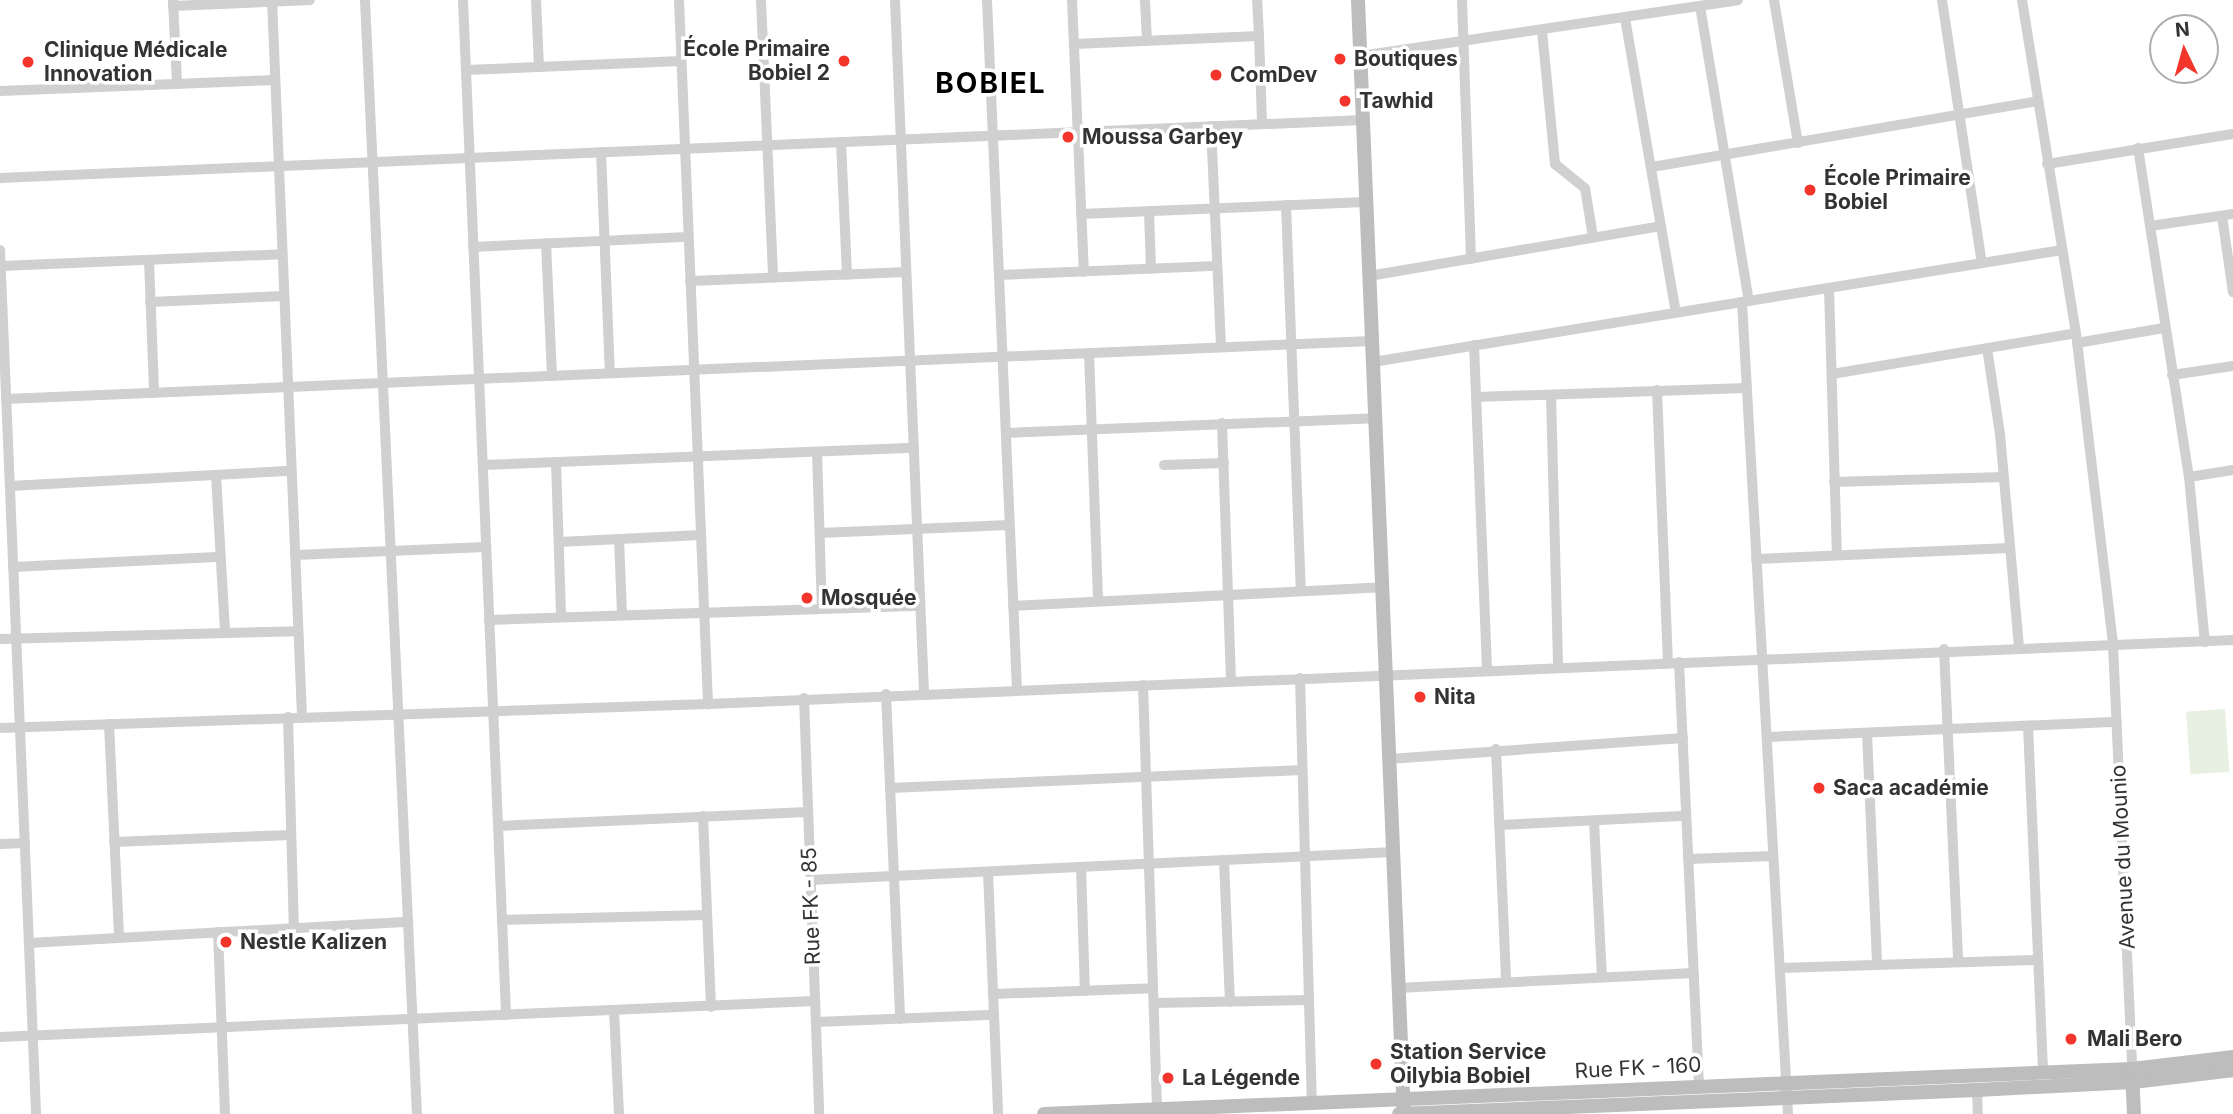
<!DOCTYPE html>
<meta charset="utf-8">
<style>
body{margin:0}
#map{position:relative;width:2233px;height:1114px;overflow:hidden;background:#fff;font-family:Inter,sans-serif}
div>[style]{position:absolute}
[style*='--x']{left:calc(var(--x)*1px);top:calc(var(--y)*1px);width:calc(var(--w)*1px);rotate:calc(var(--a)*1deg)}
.green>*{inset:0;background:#e7f0e1;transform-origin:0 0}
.street>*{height:10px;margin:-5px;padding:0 5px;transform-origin:5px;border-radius:5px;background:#d0d0d0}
.secondary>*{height:14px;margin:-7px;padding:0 7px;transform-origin:7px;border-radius:7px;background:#bdbdbd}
.dots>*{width:19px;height:19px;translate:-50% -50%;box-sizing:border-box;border:4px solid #fff;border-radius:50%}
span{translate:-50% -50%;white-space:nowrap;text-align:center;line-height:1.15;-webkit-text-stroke:7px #fff;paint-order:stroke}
.poi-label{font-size:21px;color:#333;font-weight:700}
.right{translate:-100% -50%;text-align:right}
.left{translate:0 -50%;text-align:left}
.street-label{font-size:21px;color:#333}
.district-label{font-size:28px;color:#000;font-weight:700;letter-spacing:2px}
.north{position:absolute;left:2149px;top:14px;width:70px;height:70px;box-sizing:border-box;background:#fff;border:2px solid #adadad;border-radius:50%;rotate:355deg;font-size:19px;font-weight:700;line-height:28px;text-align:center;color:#333}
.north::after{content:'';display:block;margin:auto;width:24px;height:32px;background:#f3352b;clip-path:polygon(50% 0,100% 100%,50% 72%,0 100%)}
</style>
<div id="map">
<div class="green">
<div style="left:2225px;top:709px;width:63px;height:39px;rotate:86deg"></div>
</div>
<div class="street">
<div style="--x:272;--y:0;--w:717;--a:87.6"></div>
<div style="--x:365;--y:0;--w:1115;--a:87.33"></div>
<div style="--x:463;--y:0;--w:1016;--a:87.57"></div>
<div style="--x:536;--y:0;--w:67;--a:87.4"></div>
<div style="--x:679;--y:0;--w:705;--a:87.64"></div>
<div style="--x:761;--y:0;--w:278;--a:87.5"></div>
<div style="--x:895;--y:0;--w:694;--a:87.6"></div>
<div style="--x:987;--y:0;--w:690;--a:87.51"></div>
<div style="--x:1072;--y:0;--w:272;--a:87.5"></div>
<div style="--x:1145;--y:0;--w:41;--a:87.2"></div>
<div style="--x:1462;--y:0;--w:259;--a:88"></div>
<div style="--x:1774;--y:0;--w:145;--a:80.5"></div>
<div style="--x:1942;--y:0;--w:266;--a:81.4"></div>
<div style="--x:2022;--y:0;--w:337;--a:80.8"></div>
<div style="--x:2076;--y:333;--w:314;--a:83.2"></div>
<div style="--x:2113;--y:645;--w:424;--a:87.4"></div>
<div style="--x:173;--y:1;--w:83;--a:87.2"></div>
<div style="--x:173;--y:6;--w:137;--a:-2.5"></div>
<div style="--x:1700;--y:6;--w:299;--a:80.6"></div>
<div style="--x:1625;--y:18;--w:298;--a:80.2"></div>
<div style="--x:1542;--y:31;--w:134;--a:84.4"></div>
<div style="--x:1555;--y:164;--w:38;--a:39"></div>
<div style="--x:1585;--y:188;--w:50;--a:80.7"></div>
<div style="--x:1259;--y:36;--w:88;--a:88"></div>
<div style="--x:1074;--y:44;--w:185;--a:-2.5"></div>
<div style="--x:1259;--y:36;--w:36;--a:-93"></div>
<div style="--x:1360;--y:56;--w:382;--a:-8.4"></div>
<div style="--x:466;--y:70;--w:215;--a:-2.4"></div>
<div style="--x:0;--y:91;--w:275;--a:-2.3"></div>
<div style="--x:1211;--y:126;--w:221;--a:87.4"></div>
<div style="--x:841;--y:142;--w:133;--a:87.4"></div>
<div style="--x:2138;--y:148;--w:333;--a:81.2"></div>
<div style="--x:2189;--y:477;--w:166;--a:84.5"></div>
<div style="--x:601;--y:152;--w:221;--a:87.7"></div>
<div style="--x:2047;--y:164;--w:188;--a:-9.2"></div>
<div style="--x:1652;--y:167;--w:391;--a:-9.7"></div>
<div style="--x:0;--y:178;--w:1364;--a:-2.44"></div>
<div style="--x:1286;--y:205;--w:386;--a:87.8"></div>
<div style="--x:1149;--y:211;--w:58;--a:88"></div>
<div style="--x:1081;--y:214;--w:285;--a:-2.4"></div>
<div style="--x:2222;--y:216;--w:77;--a:81.8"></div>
<div style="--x:2150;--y:226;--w:84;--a:-8.2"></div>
<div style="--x:546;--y:243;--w:133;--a:87.4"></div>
<div style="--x:473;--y:247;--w:215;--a:-2.7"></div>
<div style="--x:0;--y:250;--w:865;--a:87.61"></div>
<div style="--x:149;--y:260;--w:133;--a:87.8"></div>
<div style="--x:1;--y:266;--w:281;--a:-2.4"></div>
<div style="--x:999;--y:275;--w:218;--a:-2.4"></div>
<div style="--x:1369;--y:276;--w:296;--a:-9.7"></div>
<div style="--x:690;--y:281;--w:216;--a:-2.4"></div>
<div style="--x:1829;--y:288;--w:266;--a:88.3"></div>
<div style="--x:150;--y:302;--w:134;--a:-2.6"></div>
<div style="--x:1742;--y:302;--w:813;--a:86.76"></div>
<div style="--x:2077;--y:343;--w:88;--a:-9.8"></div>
<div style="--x:1474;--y:345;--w:325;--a:87.7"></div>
<div style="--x:1987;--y:348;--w:87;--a:81.4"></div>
<div style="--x:2000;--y:434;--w:214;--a:84.9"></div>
<div style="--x:1089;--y:353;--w:248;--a:87.9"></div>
<div style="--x:1373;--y:362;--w:698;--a:-9.23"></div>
<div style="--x:1832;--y:374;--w:247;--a:-9.5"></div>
<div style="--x:2172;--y:375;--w:62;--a:-8.4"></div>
<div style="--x:1657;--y:390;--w:272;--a:87.7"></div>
<div style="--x:1551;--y:395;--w:272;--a:88.5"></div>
<div style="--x:1476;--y:397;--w:271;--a:-1.9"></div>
<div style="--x:6;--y:399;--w:1367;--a:-2.43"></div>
<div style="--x:1222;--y:423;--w:258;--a:88"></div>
<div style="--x:1006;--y:433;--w:369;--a:-2.3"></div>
<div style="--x:817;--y:452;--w:157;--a:88.2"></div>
<div style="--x:556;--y:463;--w:154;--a:88.1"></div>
<div style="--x:483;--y:465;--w:431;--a:-2.3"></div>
<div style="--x:1164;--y:465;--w:60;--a:-1.9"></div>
<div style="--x:216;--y:475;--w:158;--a:86.7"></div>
<div style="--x:2189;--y:477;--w:45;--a:-9"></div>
<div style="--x:1834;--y:482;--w:170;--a:-1.7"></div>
<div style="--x:10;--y:486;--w:281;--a:-3.1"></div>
<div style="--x:820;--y:533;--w:189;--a:-2.4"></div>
<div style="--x:619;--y:539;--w:76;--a:87.7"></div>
<div style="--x:559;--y:542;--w:142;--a:-2.8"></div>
<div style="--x:295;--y:555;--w:191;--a:-2.4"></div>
<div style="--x:1756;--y:559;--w:254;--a:-2.5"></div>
<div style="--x:13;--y:567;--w:208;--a:-2.8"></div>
<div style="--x:1013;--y:606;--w:369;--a:-2.9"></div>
<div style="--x:489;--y:620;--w:431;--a:-1.9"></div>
<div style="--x:0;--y:639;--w:298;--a:-1.5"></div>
<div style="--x:1944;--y:649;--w:313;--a:87.4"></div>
<div style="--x:1679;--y:662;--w:424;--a:87.3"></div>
<div style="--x:1300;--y:678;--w:424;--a:88.4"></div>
<div style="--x:1143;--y:685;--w:424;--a:88.1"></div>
<div style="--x:886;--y:694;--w:325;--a:87.5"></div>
<div style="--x:804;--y:698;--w:416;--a:87.9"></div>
<div style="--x:288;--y:717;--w:212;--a:88.4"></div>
<div style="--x:109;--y:724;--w:214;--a:87.3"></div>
<div style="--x:2028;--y:726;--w:346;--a:87.5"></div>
<div style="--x:0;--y:728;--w:708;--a:-1.94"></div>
<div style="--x:708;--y:704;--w:1526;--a:-2.4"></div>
<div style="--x:1867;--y:733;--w:230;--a:87.5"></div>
<div style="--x:1767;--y:737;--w:350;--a:-2.5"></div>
<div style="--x:1496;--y:749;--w:233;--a:87.5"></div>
<div style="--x:1389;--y:759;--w:295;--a:-4.1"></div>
<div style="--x:890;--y:788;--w:412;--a:-2.5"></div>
<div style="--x:703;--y:816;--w:191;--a:87.6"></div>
<div style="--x:1594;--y:821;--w:156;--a:87.1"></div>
<div style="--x:1499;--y:825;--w:187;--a:-2.8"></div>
<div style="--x:498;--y:826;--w:310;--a:-2.6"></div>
<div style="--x:114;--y:842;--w:177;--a:-2.3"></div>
<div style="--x:0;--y:844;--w:25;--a:-2"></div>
<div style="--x:1688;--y:859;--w:85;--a:-2"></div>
<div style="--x:1224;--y:860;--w:142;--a:87.6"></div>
<div style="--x:1081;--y:867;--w:124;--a:88.2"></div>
<div style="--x:988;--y:872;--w:242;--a:87.6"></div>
<div style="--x:810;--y:880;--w:584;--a:-2.75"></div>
<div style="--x:502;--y:920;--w:205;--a:-1.4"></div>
<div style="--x:218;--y:932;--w:182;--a:87.8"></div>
<div style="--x:29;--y:943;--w:380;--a:-3.2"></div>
<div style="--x:1780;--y:968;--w:258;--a:-1.8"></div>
<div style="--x:1398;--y:988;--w:296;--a:-2.9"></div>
<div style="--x:993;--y:994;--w:160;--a:-2.1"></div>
<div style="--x:1154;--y:1003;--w:155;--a:-1.1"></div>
<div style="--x:614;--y:1011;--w:103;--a:87.2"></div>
<div style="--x:816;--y:1022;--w:178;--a:-2.3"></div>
<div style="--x:0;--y:1037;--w:816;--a:-2.53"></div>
<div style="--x:1977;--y:1090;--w:24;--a:88"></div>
</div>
<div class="secondary">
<div style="--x:1358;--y:0;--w:1115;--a:87.64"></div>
<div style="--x:2132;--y:1073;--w:41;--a:87.2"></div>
<div style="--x:1044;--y:1114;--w:1089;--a:-2.37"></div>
<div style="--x:2132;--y:1069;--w:102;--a:-6.8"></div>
<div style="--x:1399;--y:1114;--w:578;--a:-2.38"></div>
<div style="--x:1977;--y:1090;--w:156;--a:-2.9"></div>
<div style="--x:2133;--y:1082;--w:101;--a:-6.8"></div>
</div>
<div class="dots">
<div style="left:1340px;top:59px;background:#f3352b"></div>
<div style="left:844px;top:61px;background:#f3352b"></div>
<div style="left:28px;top:62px;background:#f3352b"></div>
<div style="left:1216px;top:75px;background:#f3352b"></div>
<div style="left:1345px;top:101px;background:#f3352b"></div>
<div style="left:1068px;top:137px;background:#f3352b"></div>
<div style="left:1810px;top:190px;background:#f3352b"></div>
<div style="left:807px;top:598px;background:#f3352b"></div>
<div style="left:1420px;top:697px;background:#f3352b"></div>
<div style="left:1819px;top:788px;background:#f3352b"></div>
<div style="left:226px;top:942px;background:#f3352b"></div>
<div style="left:2071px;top:1039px;background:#f3352b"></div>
<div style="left:1376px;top:1064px;background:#f3352b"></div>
<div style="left:1168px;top:1078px;background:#f3352b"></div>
</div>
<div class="poi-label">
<span class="right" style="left:830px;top:61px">École Primaire<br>Bobiel 2</span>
<span class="left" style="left:44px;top:62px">Clinique Médicale<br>Innovation</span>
<span class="left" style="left:1354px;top:59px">Boutiques</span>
<span class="left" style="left:1230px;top:75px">ComDev</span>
<span class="left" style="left:1359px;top:101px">Tawhid</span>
<span class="left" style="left:1082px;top:137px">Moussa Garbey</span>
<span class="left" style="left:1824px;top:190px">École Primaire<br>Bobiel</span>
<span class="left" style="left:821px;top:598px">Mosquée</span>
<span class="left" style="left:1434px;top:697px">Nita</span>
<span class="left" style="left:1833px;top:788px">Saca académie</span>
<span class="left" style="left:240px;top:942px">Nestle Kalizen</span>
<span class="left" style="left:2087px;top:1039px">Mali Bero</span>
<span class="left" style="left:1390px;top:1064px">Station Service<br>Oilybia Bobiel</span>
<span class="left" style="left:1182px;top:1078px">La Légende</span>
</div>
<div class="street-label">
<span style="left:2123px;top:857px;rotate:-93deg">Avenue du Mounio</span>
<span style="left:811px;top:906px;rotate:-92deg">Rue FK - 85</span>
<span style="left:1638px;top:1068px;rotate:-3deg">Rue FK - 160</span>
</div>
<div class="district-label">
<span style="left:991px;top:83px">BOBIEL</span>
</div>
<div class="north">N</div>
</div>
